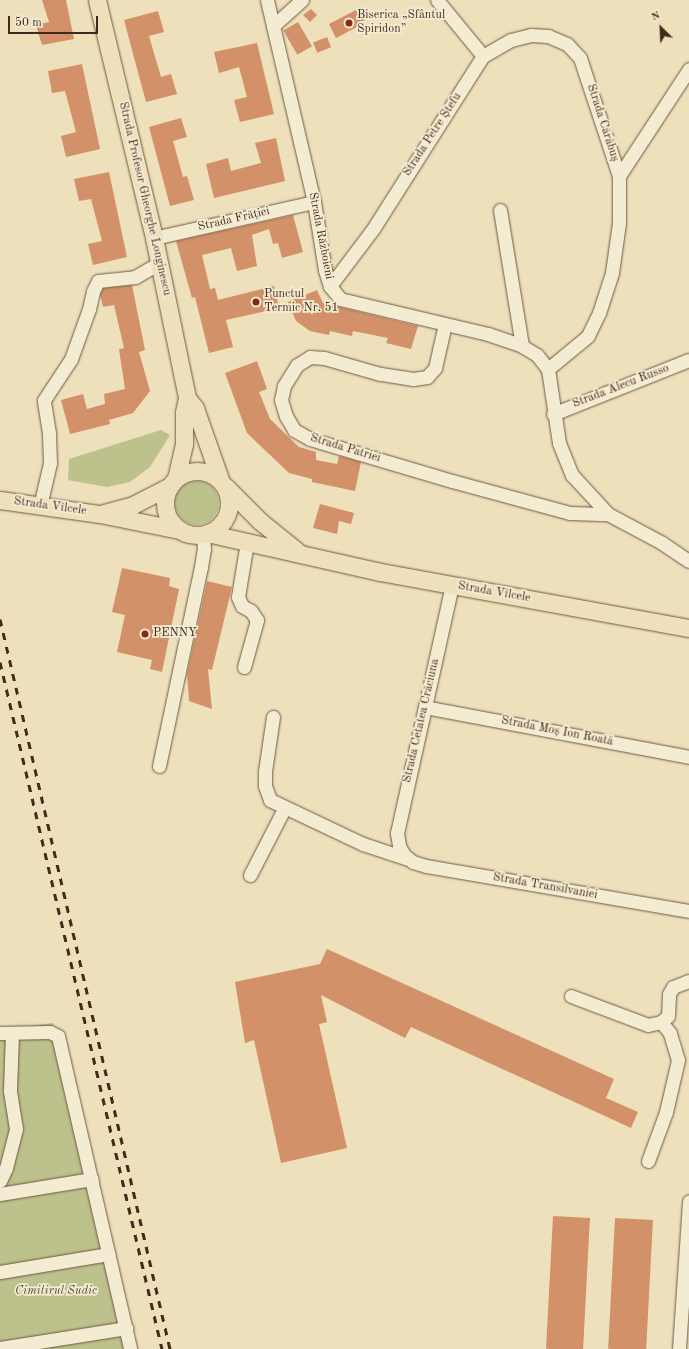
<!DOCTYPE html>
<meta charset="utf-8">
<style>
body{margin:0}
#map{position:relative;width:689px;height:1349px;overflow:hidden;background:#ede0ba;font-family:"Old Standard TT",serif}
div>[style]{position:absolute}
[style*='--x']{left:calc(var(--x)*1px);top:calc(var(--y)*1px);width:calc(var(--w)*1px);rotate:calc(var(--a)*1deg)}
.green>*{inset:0;background:#bdc18c}
.round{border-radius:50%}
.building>*{inset:0;background:#d29168;transform-origin:0 0}
.roads{filter:drop-shadow(0 0 1px #6e5844) drop-shadow(0 0 1px #6e5844)}
.minor>*{height:13px;margin:-6.5px;padding:0 6.5px;transform-origin:6.5px;border-radius:6.5px;background:#f3ebd2}
.major>*{height:17px;margin:-8.5px;padding:0 8.5px;transform-origin:8.5px;border-radius:8.5px;background:#ede0ba}
.major>.ring{margin:-8.5px;padding:0;box-sizing:content-box;background:none;border:17px solid #ede0ba;border-radius:50%}
.rail>*{height:3px;margin-top:-1.5px;transform-origin:0;background:repeating-linear-gradient(90deg,#432a1d 0 7px,transparent 0 14px)}
.dots>*{width:11px;height:11px;translate:-50% -50%;box-sizing:border-box;border:2px solid #f3ebd2;border-radius:50%}
span{translate:-50% -50%;white-space:nowrap;text-align:center;line-height:1.15;-webkit-text-stroke:3.5px #f3ebd2;paint-order:stroke}
.poi-label{font-size:12px;color:#432a1d}
.left{translate:0 -50%;text-align:left}
.street-label{font-size:12px;color:#432a1d}
.park-label{font-size:12px;color:#5b4833;font-style:italic}
.north{position:absolute;left:641px;top:8px;width:40px;height:40px;-webkit-text-stroke:3px #f3ebd2;paint-order:stroke;rotate:336deg;font-size:11px;font-weight:700;line-height:16px;text-align:center;color:#432a1d}
.north::after{content:'';display:block;margin:auto;width:14px;height:18px;background:#432a1d;clip-path:polygon(50% 0,100% 100%,50% 72%,0 100%)}
.scale{position:absolute;left:8px;top:16px;width:90px;height:18px;box-sizing:border-box;border:2px solid #432a1d;border-top:0;padding-left:5px;font-size:12px;line-height:14px;white-space:nowrap;color:#432a1d;-webkit-text-stroke:3px #f3ebd2;paint-order:stroke}
</style>
<div id="map">
<div class="green">
<div style="clip-path:polygon(161px 430px,170px 435px,150px 467px,130px 482px,107px 487px,68px 480px,69px 459px)"></div>
<div class="round" style="left:175px;top:481px;width:44px;height:44px"></div>
<div style="clip-path:polygon(53px 1023px,125px 1349px,0 1349px,0 1030px)"></div>
</div>
<div class="building">
<div style="clip-path:polygon(42px 0,66px 0,74px 39px,42px 45px,36px 25px,49px 22px)"></div>
<div style="clip-path:polygon(311px 9px,317px 15px,310px 22px,303px 15px)"></div>
<div style="clip-path:polygon(356px 10px,365px 18px,360px 33px,357px 27px,336px 38px,329px 24px)"></div>
<div style="clip-path:polygon(158px 11px,164px 32px,149px 36px,161px 77px,171px 74px,177px 94px,146px 102px,124px 20px)"></div>
<div style="left:298px;top:22px;width:28px;height:17px;rotate:60deg"></div>
<div style="left:327px;top:37px;width:11px;height:15px;rotate:68deg"></div>
<div style="clip-path:polygon(257px 43px,274px 114px,240px 122px,234px 100px,247px 97px,239px 67px,219px 73px,214px 52px)"></div>
<div style="clip-path:polygon(82px 64px,100px 149px,66px 157px,61px 136px,76px 132px,65px 91px,52px 93px,48px 71px)"></div>
<div style="clip-path:polygon(181px 118px,187px 137px,173px 141px,183px 177px,187px 176px,194px 200px,170px 206px,149px 127px)"></div>
<div style="clip-path:polygon(276px 138px,285px 181px,214px 198px,206px 164px,228px 158px,231px 171px,261px 163px,255px 143px)"></div>
<div style="clip-path:polygon(109px 172px,127px 257px,93px 265px,88px 244px,102px 241px,91px 199px,79px 201px,74px 179px)"></div>
<div style="clip-path:polygon(293px 215px,303px 252px,282px 258px,278px 243px,273px 244px,269px 229px,252px 235px,257px 266px,237px 271px,231px 248px,202px 255px,210px 289px,215px 288px,218px 300px,274px 286px,279px 308px,226px 320px,233px 347px,209px 353px,195px 297px,192px 298px,176px 241px)"></div>
<div style="clip-path:polygon(132px 285px,145px 350px,139px 352px,150px 391px,133px 413px,109px 420px,110px 424px,70px 434px,61px 400px,83px 394px,87px 409px,105px 404px,104px 394px,125px 389px,119px 349px,124px 348px,114px 305px,103px 307px,100px 294px,103px 288px)"></div>
<div style="clip-path:polygon(317px 290px,323px 303px,418px 326px,411px 349px,386px 343px,388px 338px,353px 331px,352px 336px,330px 331px,329px 335px,310px 331px,296px 321px,288px 302px)"></div>
<div style="clip-path:polygon(257px 361px,267px 389px,259px 392px,270px 419px,299px 447px,316px 452px,316px 460px,337px 464px,339px 456px,361px 462px,355px 491px,312px 482px,312px 479px,289px 473px,247px 433px,225px 373px)"></div>
<div style="clip-path:polygon(320px 504px,354px 513px,351px 524px,339px 521px,337px 534px,313px 528px)"></div>
<div style="clip-path:polygon(122px 568px,170px 578px,169px 586px,179px 589px,162px 672px,150px 669px,152px 660px,117px 652px,125px 615px,112px 612px)"></div>
<div style="clip-path:polygon(207px 581px,232px 587px,212px 670px,208px 669px,212px 709px,189px 701px,187px 674px)"></div>
<div style="clip-path:polygon(327px 949px,614px 1079px,606px 1098px,638px 1112px,631px 1128px,411px 1027px,405px 1038px,321px 995px,327px 1022px,319px 1024px,347px 1148px,281px 1163px,254px 1040px,245px 1043px,235px 982px,320px 964px)"></div>
<div style="left:553px;top:1216px;width:37px;height:133px;rotate:3deg"></div>
<div style="left:615px;top:1218px;width:38px;height:131px;rotate:3deg"></div>
</div>
<div class="roads">
<div class="minor">
<div style="--x:267;--y:0;--w:207;--a:76.9"></div>
<div style="--x:314;--y:202;--w:69;--a:80.8"></div>
<div style="--x:325;--y:270;--w:17;--a:73"></div>
<div style="--x:330;--y:286;--w:16;--a:52"></div>
<div style="--x:340;--y:299;--w:152;--a:13.3"></div>
<div style="--x:488;--y:334;--w:36;--a:19"></div>
<div style="--x:522;--y:346;--w:17;--a:31"></div>
<div style="--x:537;--y:355;--w:18;--a:52"></div>
<div style="--x:548;--y:369;--w:75;--a:81.5"></div>
<div style="--x:559;--y:443;--w:35;--a:68"></div>
<div style="--x:572;--y:475;--w:53;--a:47.3"></div>
<div style="--x:608;--y:514;--w:61;--a:28.2"></div>
<div style="--x:662;--y:543;--w:32;--a:34"></div>
<div style="--x:437;--y:0;--w:72;--a:50.6"></div>
<div style="--x:273;--y:26;--w:39;--a:-42"></div>
<div style="--x:619;--y:176;--w:128;--a:-56.8"></div>
<div style="--x:500;--y:210;--w:138;--a:80.8"></div>
<div style="--x:154;--y:238;--w:164;--a:-12.7"></div>
<div style="--x:330;--y:286;--w:71;--a:-53"></div>
<div style="--x:373;--y:229;--w:205;--a:-57.6"></div>
<div style="--x:483;--y:56;--w:32;--a:-30"></div>
<div style="--x:511;--y:40;--w:21;--a:-14"></div>
<div style="--x:531;--y:35;--w:17;--a:3"></div>
<div style="--x:548;--y:36;--w:21;--a:23"></div>
<div style="--x:567;--y:44;--w:19;--a:47"></div>
<div style="--x:580;--y:58;--w:124;--a:71.7"></div>
<div style="--x:619;--y:176;--w:47;--a:90"></div>
<div style="--x:619;--y:223;--w:50;--a:98"></div>
<div style="--x:612;--y:273;--w:42;--a:108"></div>
<div style="--x:599;--y:313;--w:25;--a:116"></div>
<div style="--x:588;--y:336;--w:52;--a:140.5"></div>
<div style="--x:445;--y:324;--w:45;--a:102.8"></div>
<div style="--x:435;--y:368;--w:12;--a:132"></div>
<div style="--x:427;--y:377;--w:14;--a:172"></div>
<div style="--x:413;--y:379;--w:33;--a:-171"></div>
<div style="--x:380;--y:374;--w:58;--a:-164.1"></div>
<div style="--x:324;--y:358;--w:14;--a:-176"></div>
<div style="--x:310;--y:357;--w:15;--a:148"></div>
<div style="--x:297;--y:365;--w:25;--a:122"></div>
<div style="--x:284;--y:386;--w:14;--a:102"></div>
<div style="--x:281;--y:400;--w:17;--a:73"></div>
<div style="--x:286;--y:416;--w:16;--a:60"></div>
<div style="--x:294;--y:430;--w:18;--a:29"></div>
<div style="--x:310;--y:439;--w:148;--a:16.5"></div>
<div style="--x:452;--y:481;--w:122;--a:15.2"></div>
<div style="--x:570;--y:513;--w:38;--a:2"></div>
<div style="--x:553;--y:414;--w:146;--a:-21.7"></div>
<div style="--x:40;--y:506;--w:44;--a:-76.9"></div>
<div style="--x:50;--y:463;--w:30;--a:-92"></div>
<div style="--x:49;--y:433;--w:33;--a:-99"></div>
<div style="--x:44;--y:400;--w:49;--a:-56.6"></div>
<div style="--x:71;--y:359;--w:53;--a:-70.2"></div>
<div style="--x:89;--y:309;--w:18;--a:-77"></div>
<div style="--x:93;--y:291;--w:11;--a:-63"></div>
<div style="--x:98;--y:281;--w:37;--a:-6"></div>
<div style="--x:135;--y:277;--w:28;--a:-30"></div>
<div style="--x:452;--y:585;--w:254;--a:102.5"></div>
<div style="--x:397;--y:833;--w:13;--a:81"></div>
<div style="--x:399;--y:846;--w:10;--a:61"></div>
<div style="--x:404;--y:855;--w:11;--a:38"></div>
<div style="--x:413;--y:862;--w:14;--a:17"></div>
<div style="--x:426;--y:866;--w:267;--a:9.7"></div>
<div style="--x:244;--y:667;--w:49;--a:-74.5"></div>
<div style="--x:257;--y:620;--w:11;--a:-124"></div>
<div style="--x:251;--y:611;--w:10;--a:-151"></div>
<div style="--x:242;--y:606;--w:10;--a:-114"></div>
<div style="--x:238;--y:597;--w:56;--a:-80.7"></div>
<div style="--x:425;--y:707;--w:269;--a:10.7"></div>
<div style="--x:273;--y:717;--w:55;--a:98.4"></div>
<div style="--x:265;--y:771;--w:15;--a:90"></div>
<div style="--x:265;--y:786;--w:15;--a:70"></div>
<div style="--x:270;--y:800;--w:103;--a:25.3"></div>
<div style="--x:363;--y:844;--w:47;--a:18.4"></div>
<div style="--x:159;--y:766;--w:203;--a:-78.1"></div>
<div style="--x:201;--y:567;--w:18;--a:-81"></div>
<div style="--x:204;--y:549;--w:14;--a:-94"></div>
<div style="--x:250;--y:875;--w:76;--a:-62.8"></div>
<div style="--x:571;--y:996;--w:82;--a:20.6"></div>
<div style="--x:648;--y:1025;--w:13;--a:-13"></div>
<div style="--x:661;--y:1022;--w:9;--a:-41"></div>
<div style="--x:668;--y:1016;--w:22;--a:-87"></div>
<div style="--x:669;--y:994;--w:8;--a:-60"></div>
<div style="--x:673;--y:987;--w:17;--a:-21"></div>
<div style="--x:0;--y:1033;--w:50;--a:-1.1"></div>
<div style="--x:50;--y:1032;--w:9;--a:27"></div>
<div style="--x:58;--y:1036;--w:321;--a:77"></div>
<div style="--x:648;--y:1161;--w:52;--a:-69.8"></div>
<div style="--x:666;--y:1112;--w:53;--a:-77"></div>
<div style="--x:678;--y:1060;--w:28;--a:-107"></div>
<div style="--x:670;--y:1033;--w:14;--a:-129"></div>
<div style="--x:0;--y:1181;--w:14;--a:-65"></div>
<div style="--x:6;--y:1168;--w:40;--a:-75.6"></div>
<div style="--x:16;--y:1129;--w:39;--a:-99"></div>
<div style="--x:10;--y:1090;--w:57;--a:-88"></div>
<div style="--x:0;--y:1194;--w:93;--a:-9.3"></div>
<div style="--x:0;--y:1272;--w:110;--a:-9.4"></div>
<div style="--x:0;--y:1348;--w:128;--a:-9"></div>
<div style="--x:679;--y:1349;--w:148;--a:-86.1"></div>
</div>
<div class="major">
<div style="--x:97;--y:0;--w:245;--a:76.5"></div>
<div style="--x:154;--y:238;--w:163;--a:78.3"></div>
<div style="--x:187;--y:398;--w:14;--a:102"></div>
<div style="--x:184;--y:412;--w:32;--a:90"></div>
<div style="--x:184;--y:444;--w:35;--a:103"></div>
<div style="--x:187;--y:398;--w:13;--a:51"></div>
<div style="--x:195;--y:408;--w:75;--a:70.6"></div>
<div class="ring" style="left:165px;top:471px;width:47px;height:47px"></div>
<div style="--x:226;--y:487;--w:49;--a:45"></div>
<div style="--x:261;--y:522;--w:46;--a:38.9"></div>
<div style="--x:0;--y:500;--w:101;--a:8"></div>
<div style="--x:100;--y:514;--w:82;--a:11.3"></div>
<div style="--x:104;--y:513;--w:30;--a:-15"></div>
<div style="--x:133;--y:505;--w:42;--a:-27.2"></div>
<div style="--x:207;--y:533;--w:177;--a:12.7"></div>
<div style="--x:380;--y:572;--w:314;--a:10.3"></div>
</div>
</div>
<div class="rail">
<div style="--x:0;--y:619;--w:750;--a:76.89"></div>
<div style="--x:0;--y:662;--w:706;--a:76.73"></div>
</div>
<div class="dots">
<div style="left:349px;top:23px;background:#8f2418"></div>
<div style="left:256px;top:302px;background:#8f2418"></div>
<div style="left:145px;top:634px;background:#8f2418"></div>
</div>
<div class="poi-label">
<span class="left" style="left:357px;top:23px">Biserica „Sfântul<br>Spiridon”</span>
<span class="left" style="left:264px;top:302px">Punctul<br>Termic Nr. 51</span>
<span class="left" style="left:153px;top:634px">PENNY</span>
</div>
<div class="street-label">
<span style="left:602px;top:123px;rotate:72deg">Strada Cărăbuș</span>
<span style="left:433px;top:135px;rotate:-57deg">Strada Petre Ștefu</span>
<span style="left:144px;top:199px;rotate:77deg">Strada Profesor Gheorghe Longinescu</span>
<span style="left:234px;top:220px;rotate:-13deg">Strada Frăției</span>
<span style="left:320px;top:236px;rotate:79deg">Strada Războieni</span>
<span style="left:621px;top:387px;rotate:-21deg">Strada Alecu Russo</span>
<span style="left:345px;top:449px;rotate:17deg">Strada Patriei</span>
<span style="left:50px;top:507px;rotate:8deg">Strada Vîlcele</span>
<span style="left:494px;top:593px;rotate:10deg">Strada Vîlcele</span>
<span style="left:422px;top:721px;rotate:-77deg">Strada Cetatea Crăciuna</span>
<span style="left:557px;top:732px;rotate:11deg">Strada Moș Ion Roată</span>
<span style="left:545px;top:887px;rotate:10deg">Strada Transilvaniei</span>
</div>
<div class="park-label">
<span style="left:56px;top:1292px">Cimitirul Sudic</span>
</div>
<div class="north">N</div>
<div class="scale">50 m</div>
</div>
